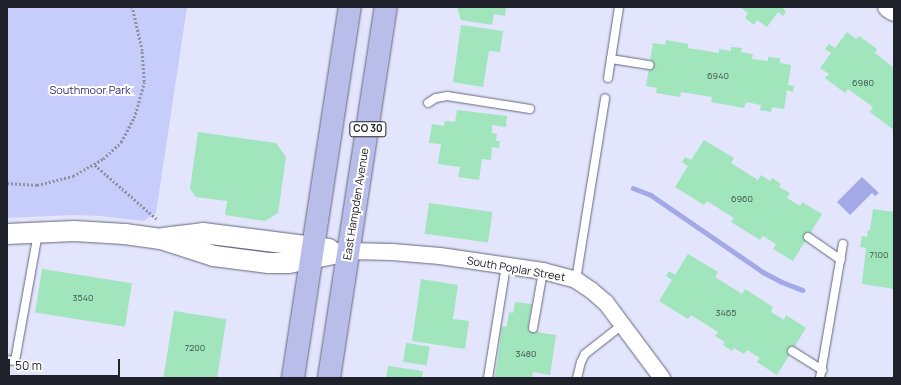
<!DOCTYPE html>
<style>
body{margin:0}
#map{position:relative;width:901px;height:385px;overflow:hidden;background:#e2e5fb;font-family:Manrope,sans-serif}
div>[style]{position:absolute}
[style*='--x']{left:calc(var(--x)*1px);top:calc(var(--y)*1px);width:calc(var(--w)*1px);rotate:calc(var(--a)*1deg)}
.green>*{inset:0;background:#c7cdfb}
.water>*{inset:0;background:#a3a9e7}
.stream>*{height:4.5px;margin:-2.25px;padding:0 2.25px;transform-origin:2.25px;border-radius:2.25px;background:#a3a9e7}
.building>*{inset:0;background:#a0e5bb;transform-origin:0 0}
.path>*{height:2.5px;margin-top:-1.25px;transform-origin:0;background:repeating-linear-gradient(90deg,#8f91a2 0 2px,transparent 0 4px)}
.roads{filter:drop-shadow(0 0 1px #64677e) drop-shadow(0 0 1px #64677e)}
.service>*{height:8px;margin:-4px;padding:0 4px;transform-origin:4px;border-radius:4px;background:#fff}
.minor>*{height:16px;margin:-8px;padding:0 8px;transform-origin:8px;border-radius:8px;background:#fff}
.tertiary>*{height:20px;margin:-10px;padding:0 10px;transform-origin:10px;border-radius:10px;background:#fff}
.primary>*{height:22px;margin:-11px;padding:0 11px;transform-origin:11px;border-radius:11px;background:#b9bde9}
span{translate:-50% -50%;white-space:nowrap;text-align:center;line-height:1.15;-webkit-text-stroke:4px #fff;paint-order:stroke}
.number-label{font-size:9px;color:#40534f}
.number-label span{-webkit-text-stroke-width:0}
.shield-label span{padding:1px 3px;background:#fff;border:1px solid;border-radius:3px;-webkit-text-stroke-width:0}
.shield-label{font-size:10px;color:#20222b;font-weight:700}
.park-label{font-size:11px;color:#312f77}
.street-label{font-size:11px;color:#20222b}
.frame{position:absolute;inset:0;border:8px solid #20222b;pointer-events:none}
.scale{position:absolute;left:8px;top:359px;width:112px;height:18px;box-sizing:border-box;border:2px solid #20222b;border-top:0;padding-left:5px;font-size:12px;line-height:14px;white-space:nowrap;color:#20222b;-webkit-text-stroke:3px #fff;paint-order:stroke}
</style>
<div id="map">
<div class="green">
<div style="clip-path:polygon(7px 7px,187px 7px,156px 213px,144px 221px,101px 216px,72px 215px,7px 218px)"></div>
</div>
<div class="water">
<div style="clip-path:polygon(862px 177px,879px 193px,875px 196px,872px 193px,850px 215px,837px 202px)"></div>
</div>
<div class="stream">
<div style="--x:633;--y:188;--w:19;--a:21"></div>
<div style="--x:651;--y:195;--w:136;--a:34.5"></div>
<div style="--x:763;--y:272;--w:21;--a:28"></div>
<div style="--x:782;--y:282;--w:22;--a:21"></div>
</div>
<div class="building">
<div style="clip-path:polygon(457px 7px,506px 7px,505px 16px,494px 14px,492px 25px,461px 20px)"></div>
<div style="clip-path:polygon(740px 7px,782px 7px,786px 12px,783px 16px,778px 12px,767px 27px,757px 20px,754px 25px,745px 18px,748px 13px)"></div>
<div style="clip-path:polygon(461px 25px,503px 31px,500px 52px,489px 51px,483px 87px,453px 82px)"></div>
<div style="clip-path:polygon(847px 32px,856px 39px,859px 36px,877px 49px,875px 53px,894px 68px,894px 130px,870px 112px,873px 107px,848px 89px,845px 93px,825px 78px,829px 74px,820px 68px,831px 53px,825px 49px,829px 44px,835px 48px)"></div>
<div style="clip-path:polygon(666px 40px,688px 44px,688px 48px,719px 53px,719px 49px,731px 51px,731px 47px,742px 48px,741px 52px,753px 54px,752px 59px,768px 61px,768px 57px,780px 58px,780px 63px,791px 65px,788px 85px,794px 86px,793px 92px,787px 90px,784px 109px,772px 107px,771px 112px,760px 110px,761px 105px,746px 102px,744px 108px,711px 102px,712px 97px,681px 92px,680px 97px,656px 93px,657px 88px,646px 86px,653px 43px,665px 45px)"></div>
<div style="clip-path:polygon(457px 110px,507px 116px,506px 127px,492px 125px,492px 133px,497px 134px,496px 141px,500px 141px,499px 148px,492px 147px,491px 160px,482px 159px,479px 180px,458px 177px,460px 167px,438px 164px,441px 144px,429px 143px,432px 124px,444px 126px,445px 121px,455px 122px)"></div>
<div style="clip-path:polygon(198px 132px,276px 143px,286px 157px,278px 213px,265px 221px,225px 215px,227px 201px,196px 197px,190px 189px)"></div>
<div style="clip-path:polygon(704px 140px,734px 158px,731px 163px,758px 180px,761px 175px,770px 181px,772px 178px,781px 184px,779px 187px,790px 193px,787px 198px,800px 206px,802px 202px,822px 214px,793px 261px,773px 249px,776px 244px,763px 236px,760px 240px,731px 222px,734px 218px,707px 201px,704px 205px,675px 187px,688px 166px,682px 162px,685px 157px,691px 160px)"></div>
<div style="left:429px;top:203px;width:64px;height:31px;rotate:8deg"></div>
<div style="clip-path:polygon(873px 209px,894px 212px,894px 289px,862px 284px,866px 248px,860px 247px,862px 236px,867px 237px,868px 230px,870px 230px)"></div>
<div style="clip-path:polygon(688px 254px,718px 272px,715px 277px,742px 294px,745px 289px,773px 307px,771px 312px,784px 320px,786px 315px,806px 328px,777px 375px,757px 362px,760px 358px,747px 350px,744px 354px,734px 348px,732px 351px,723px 345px,725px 342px,715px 336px,718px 332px,691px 315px,688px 319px,659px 301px,672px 280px,666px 276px,669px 271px,675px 275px)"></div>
<div style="left:42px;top:269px;width:91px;height:44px;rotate:9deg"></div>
<div style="clip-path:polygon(421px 279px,458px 285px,453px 319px,469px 321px,465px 349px,412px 341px)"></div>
<div style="clip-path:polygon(515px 302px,532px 304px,528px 326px,541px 333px,556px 335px,550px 375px,533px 372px,532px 378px,495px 378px,502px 327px,507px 326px,509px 312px,513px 313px)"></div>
<div style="left:174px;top:311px;width:53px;height:68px;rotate:9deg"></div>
<div style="left:406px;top:343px;width:24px;height:19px;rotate:9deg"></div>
<div style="clip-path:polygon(388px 366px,423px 371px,422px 378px,386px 378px)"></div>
</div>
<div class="path">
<div style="--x:95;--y:165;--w:82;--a:41.1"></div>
<div style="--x:7;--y:183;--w:30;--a:4"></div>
<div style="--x:37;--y:185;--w:37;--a:-14"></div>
<div style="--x:73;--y:176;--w:34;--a:-30"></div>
<div style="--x:103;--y:159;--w:25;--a:-43"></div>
<div style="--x:121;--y:142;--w:27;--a:-62"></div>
<div style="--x:134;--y:118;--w:37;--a:-74"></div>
<div style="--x:144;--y:82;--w:31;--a:-94"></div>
<div style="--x:142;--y:51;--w:45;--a:-102.8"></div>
</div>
<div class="roads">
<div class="service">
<div style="--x:611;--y:59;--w:39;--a:9"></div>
<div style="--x:608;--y:78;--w:72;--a:-81.2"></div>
<div style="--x:428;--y:103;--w:9;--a:-32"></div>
<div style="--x:436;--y:98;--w:11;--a:-10"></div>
<div style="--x:447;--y:96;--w:84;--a:8.9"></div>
<div style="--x:808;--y:237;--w:40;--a:34.9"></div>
<div style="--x:576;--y:280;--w:184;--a:-80.9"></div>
<div style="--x:533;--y:328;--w:58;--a:-80"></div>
<div style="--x:792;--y:351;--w:36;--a:32"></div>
<div style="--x:7;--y:360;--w:8;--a:7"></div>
<div style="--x:15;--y:361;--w:130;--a:-79.8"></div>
<div style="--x:488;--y:378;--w:113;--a:-80.9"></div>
<div style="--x:577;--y:378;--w:16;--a:-76"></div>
<div style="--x:581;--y:362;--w:9;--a:-63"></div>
<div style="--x:585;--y:354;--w:47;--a:-38.1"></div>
<div style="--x:820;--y:378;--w:136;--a:-80.3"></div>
</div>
<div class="minor">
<div style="--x:349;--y:251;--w:43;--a:1.3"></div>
<div style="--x:392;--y:252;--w:48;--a:4.8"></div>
<div style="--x:440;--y:256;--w:104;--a:8.3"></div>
<div style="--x:543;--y:271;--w:34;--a:15"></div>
<div style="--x:576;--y:280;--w:18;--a:34"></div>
<div style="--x:591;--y:290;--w:20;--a:41"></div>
<div style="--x:606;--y:303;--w:94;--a:53.3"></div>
</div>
<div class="tertiary">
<div style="--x:888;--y:7;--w:7;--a:34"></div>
<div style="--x:7;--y:234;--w:67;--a:-2.6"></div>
<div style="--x:74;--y:231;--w:51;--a:3.4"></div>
<div style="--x:125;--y:234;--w:36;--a:8"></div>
<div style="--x:161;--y:239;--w:56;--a:17.8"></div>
<div style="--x:214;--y:256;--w:55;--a:7.3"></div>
<div style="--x:269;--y:263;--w:20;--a:0"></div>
<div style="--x:289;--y:263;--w:61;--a:-11.3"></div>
<div style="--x:163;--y:238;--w:40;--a:-7.1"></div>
<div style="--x:203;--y:233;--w:127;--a:7.2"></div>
</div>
<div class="primary">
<div style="--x:293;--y:378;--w:375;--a:-81.3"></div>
<div style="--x:329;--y:378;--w:375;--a:-81.3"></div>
</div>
</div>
<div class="number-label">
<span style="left:718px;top:76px">6940</span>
<span style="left:863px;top:83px">6980</span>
<span style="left:742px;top:199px">6960</span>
<span style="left:879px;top:255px">7100</span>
<span style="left:83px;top:298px">3540</span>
<span style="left:726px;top:313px">3465</span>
<span style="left:195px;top:348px">7200</span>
<span style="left:526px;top:354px">3480</span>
</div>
<div class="shield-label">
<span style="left:368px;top:129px">CO 30</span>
</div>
<div class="park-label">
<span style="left:90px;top:90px">Southmoor Park</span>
</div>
<div class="street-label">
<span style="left:356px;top:204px;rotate:-81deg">East Hampden Avenue</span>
<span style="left:516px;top:269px;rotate:10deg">South Poplar Street</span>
</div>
<div class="frame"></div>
<div class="scale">50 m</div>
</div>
